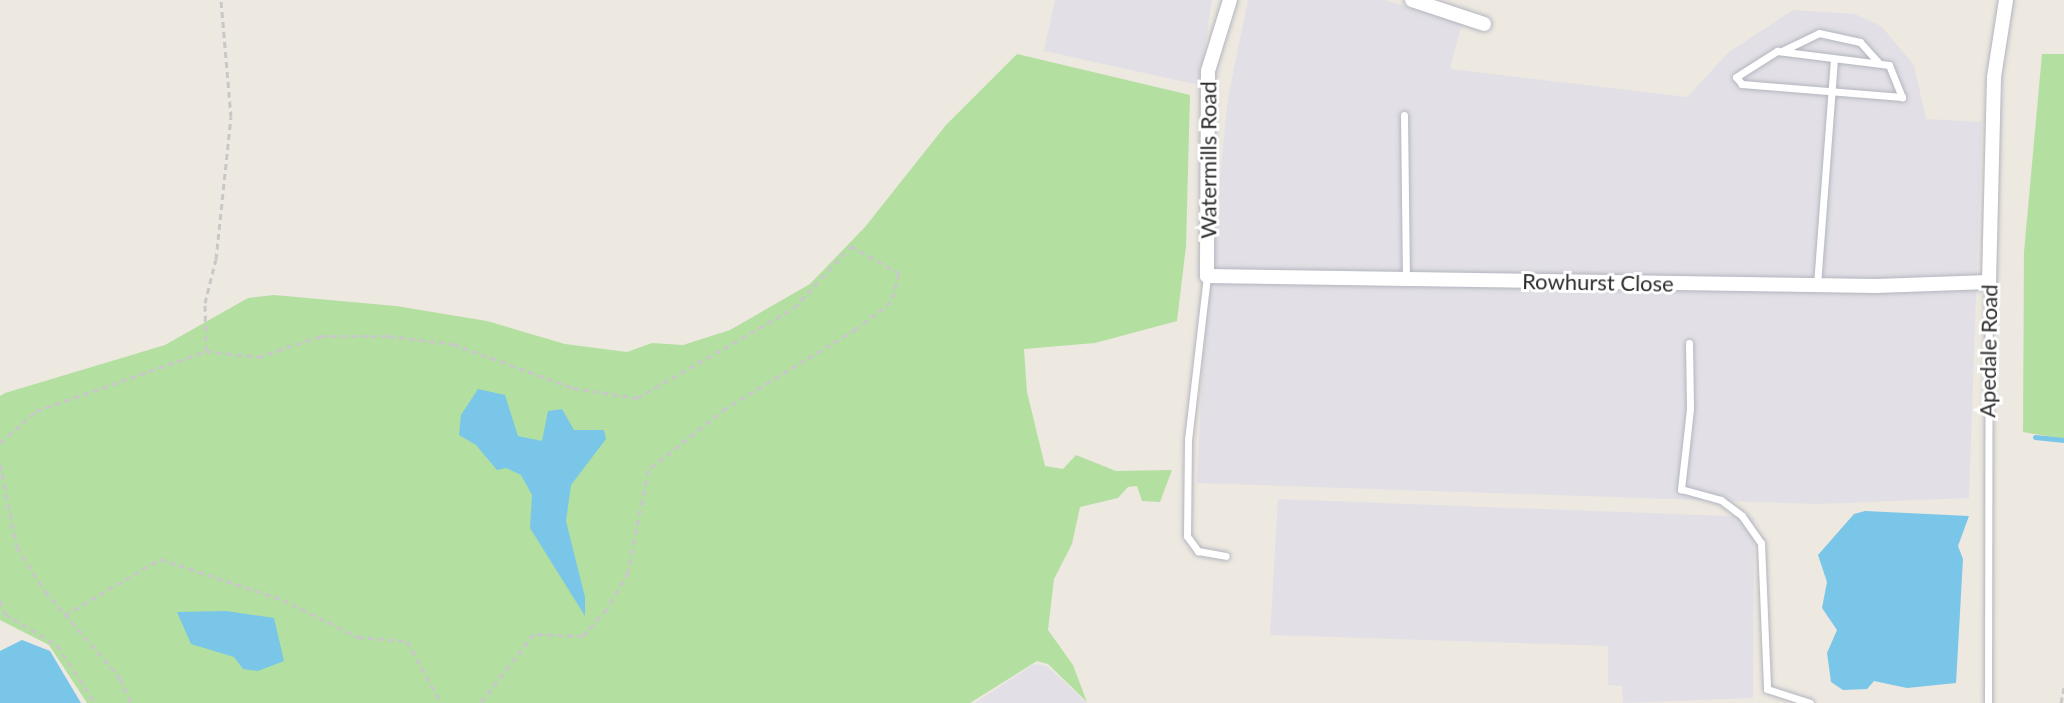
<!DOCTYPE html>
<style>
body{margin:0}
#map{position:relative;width:2064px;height:703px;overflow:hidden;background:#ede8e0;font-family:Lato,sans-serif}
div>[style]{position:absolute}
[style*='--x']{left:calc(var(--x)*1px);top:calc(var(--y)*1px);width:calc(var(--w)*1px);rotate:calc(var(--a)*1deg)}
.industrial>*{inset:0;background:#e2e0e6}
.green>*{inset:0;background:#b3e0a0}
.water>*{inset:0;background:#79c6e9}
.stream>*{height:5px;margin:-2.5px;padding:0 2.5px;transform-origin:2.5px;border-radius:2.5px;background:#79c6e9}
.path>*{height:3px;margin-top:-1.5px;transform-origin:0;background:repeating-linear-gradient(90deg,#c8c8c8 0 6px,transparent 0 10px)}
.roads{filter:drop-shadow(0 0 2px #b3b5bf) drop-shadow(0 0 2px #b3b5bf)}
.service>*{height:7px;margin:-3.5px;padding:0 3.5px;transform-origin:3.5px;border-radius:3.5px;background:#fff}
.minor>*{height:14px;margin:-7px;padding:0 7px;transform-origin:7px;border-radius:7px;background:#fff}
span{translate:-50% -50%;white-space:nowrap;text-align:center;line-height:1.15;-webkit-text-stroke:6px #fff;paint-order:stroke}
.street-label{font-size:22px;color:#2d2d2d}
</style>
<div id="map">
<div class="industrial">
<div style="clip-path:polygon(1055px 0,1212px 0,1199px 85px,1044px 51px)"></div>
<div style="clip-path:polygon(1248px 0,1384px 0,1462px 23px,1450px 69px,1687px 97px,1729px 52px,1793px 10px,1855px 14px,1881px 26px,1914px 65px,1926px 119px,1982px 122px,1969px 498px,1818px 504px,1197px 483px,1204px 337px,1228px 98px)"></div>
<div style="clip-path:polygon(1278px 499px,1754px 517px,1753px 698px,1623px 703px,1622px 686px,1608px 685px,1608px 646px,1270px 635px)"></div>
<div style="clip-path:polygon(1034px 664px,1047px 666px,1087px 703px,975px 703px)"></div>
</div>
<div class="green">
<div style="clip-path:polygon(1017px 54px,1190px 95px,1186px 246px,1177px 321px,1095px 343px,1024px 349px,1027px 392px,1045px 466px,1063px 469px,1076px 455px,1116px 471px,1172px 470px,1160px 502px,1142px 501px,1137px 486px,1128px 487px,1118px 498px,1080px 507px,1072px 544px,1054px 579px,1048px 630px,1073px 665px,1087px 702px,1048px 664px,1037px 661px,970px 703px,87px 703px,49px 645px,0 620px,0 396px,5px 393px,165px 345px,248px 298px,274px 295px,396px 306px,487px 321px,565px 344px,627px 352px,652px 343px,683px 345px,730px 330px,810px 284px,865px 227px,946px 125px)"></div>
<div style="clip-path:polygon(2042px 54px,2064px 54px,2064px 439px,2023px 432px,2024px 252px)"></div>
</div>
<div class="water">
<div style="clip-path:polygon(478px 389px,505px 395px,518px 436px,542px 441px,548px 411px,562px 409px,574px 430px,604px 430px,606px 439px,571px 485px,566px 521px,585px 597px,585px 616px,530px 528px,532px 495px,521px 475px,506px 468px,497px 470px,476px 445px,459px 435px,461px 415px)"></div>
<div style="clip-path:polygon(1865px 511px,1969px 516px,1958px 546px,1963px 559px,1956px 683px,1907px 688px,1874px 681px,1867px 689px,1843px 690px,1831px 682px,1827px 653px,1837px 630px,1822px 608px,1827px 582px,1818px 555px,1854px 514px)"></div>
<div style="clip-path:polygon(226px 611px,274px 618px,284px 661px,258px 671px,243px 669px,234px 657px,191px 644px,177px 612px)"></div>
<div style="clip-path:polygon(22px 640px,50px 651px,81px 703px,0 703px,0 651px)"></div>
</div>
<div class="stream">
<div style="--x:2035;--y:437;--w:29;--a:6"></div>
</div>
<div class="path">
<div style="--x:206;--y:351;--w:48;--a:-91.2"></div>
<div style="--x:205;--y:303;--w:45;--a:-76"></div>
<div style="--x:216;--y:259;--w:143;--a:-84"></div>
<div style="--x:231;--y:117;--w:117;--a:-94.9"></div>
<div style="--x:0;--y:443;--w:48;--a:-41.6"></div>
<div style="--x:36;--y:411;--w:180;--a:-19.4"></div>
<div style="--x:206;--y:351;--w:52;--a:6.6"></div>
<div style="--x:258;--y:357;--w:66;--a:-18.4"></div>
<div style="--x:321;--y:336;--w:68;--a:0"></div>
<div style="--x:389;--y:336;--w:64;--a:7.1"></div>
<div style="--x:453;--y:344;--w:128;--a:20.1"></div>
<div style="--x:573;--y:388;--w:65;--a:8.9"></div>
<div style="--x:637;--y:398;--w:181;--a:-29.8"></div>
<div style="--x:794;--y:308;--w:84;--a:-47.4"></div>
<div style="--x:851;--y:246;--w:55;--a:29.4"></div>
<div style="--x:899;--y:273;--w:30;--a:105"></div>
<div style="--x:891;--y:302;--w:44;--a:142.4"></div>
<div style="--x:856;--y:329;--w:152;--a:148.7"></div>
<div style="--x:726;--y:408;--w:100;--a:141.5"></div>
<div style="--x:648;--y:470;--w:104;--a:101.1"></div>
<div style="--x:628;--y:572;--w:43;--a:119.6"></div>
<div style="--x:607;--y:609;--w:36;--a:132"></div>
<div style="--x:583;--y:636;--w:49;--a:-177.7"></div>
<div style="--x:534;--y:634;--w:88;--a:128"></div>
<div style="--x:0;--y:464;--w:85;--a:78.4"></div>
<div style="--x:17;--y:547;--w:52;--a:57.5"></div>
<div style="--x:45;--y:591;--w:115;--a:49.2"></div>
<div style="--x:120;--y:678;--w:27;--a:66"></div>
<div style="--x:0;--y:600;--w:15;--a:70"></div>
<div style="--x:5;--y:614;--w:61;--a:30.8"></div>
<div style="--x:57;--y:645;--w:69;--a:56.8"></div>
<div style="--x:65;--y:615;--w:110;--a:-30.5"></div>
<div style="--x:160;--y:559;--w:130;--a:18.4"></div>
<div style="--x:283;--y:600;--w:84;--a:26.3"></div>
<div style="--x:358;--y:637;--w:49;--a:4.7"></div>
<div style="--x:407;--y:641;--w:71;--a:61.3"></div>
<div style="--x:2061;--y:703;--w:16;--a:-79"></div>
</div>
<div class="roads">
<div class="service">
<div style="--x:1777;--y:51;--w:113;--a:7.1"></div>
<div style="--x:1889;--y:65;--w:35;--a:68"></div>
<div style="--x:1902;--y:97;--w:161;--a:-175.4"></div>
<div style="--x:1742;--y:84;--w:9;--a:-131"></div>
<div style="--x:1736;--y:77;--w:49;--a:-32.4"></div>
<div style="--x:1782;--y:51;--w:41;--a:-25.9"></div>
<div style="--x:1819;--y:33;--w:42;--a:12.4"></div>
<div style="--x:1860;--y:42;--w:27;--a:48"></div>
<div style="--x:1404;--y:115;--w:164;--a:89.3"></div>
<div style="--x:1207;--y:276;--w:164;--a:96.6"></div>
<div style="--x:1188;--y:439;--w:97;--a:90.6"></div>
<div style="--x:1187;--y:536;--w:19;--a:54"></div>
<div style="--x:1198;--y:551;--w:28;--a:10"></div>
<div style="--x:1817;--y:285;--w:227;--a:-85.7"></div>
<div style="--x:1689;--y:343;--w:66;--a:89.1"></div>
<div style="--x:1690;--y:409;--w:81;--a:96.4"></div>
<div style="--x:1681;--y:489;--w:41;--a:15.4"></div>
<div style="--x:1721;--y:500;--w:26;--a:37"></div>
<div style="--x:1742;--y:516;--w:33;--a:55"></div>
<div style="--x:1761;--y:543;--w:146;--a:87.6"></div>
<div style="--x:1767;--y:689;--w:45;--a:18"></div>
<div style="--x:1988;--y:703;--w:421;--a:-89.9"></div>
</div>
<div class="minor">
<div style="--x:1230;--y:0;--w:74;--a:107.2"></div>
<div style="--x:1208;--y:71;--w:205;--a:90.3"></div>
<div style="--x:1207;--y:276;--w:669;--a:0.86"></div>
<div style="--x:1876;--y:286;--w:113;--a:-2"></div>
<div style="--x:1989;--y:282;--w:205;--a:-88.6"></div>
<div style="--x:1994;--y:77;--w:78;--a:-81.1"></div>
<div style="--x:1412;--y:0;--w:76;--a:18.4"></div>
</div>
</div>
<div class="street-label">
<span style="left:1208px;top:160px;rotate:-90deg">Watermills Road</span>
<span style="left:1598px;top:282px;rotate:1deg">Rowhurst Close</span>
<span style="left:1988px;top:351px;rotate:-89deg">Apedale Road</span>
</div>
</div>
